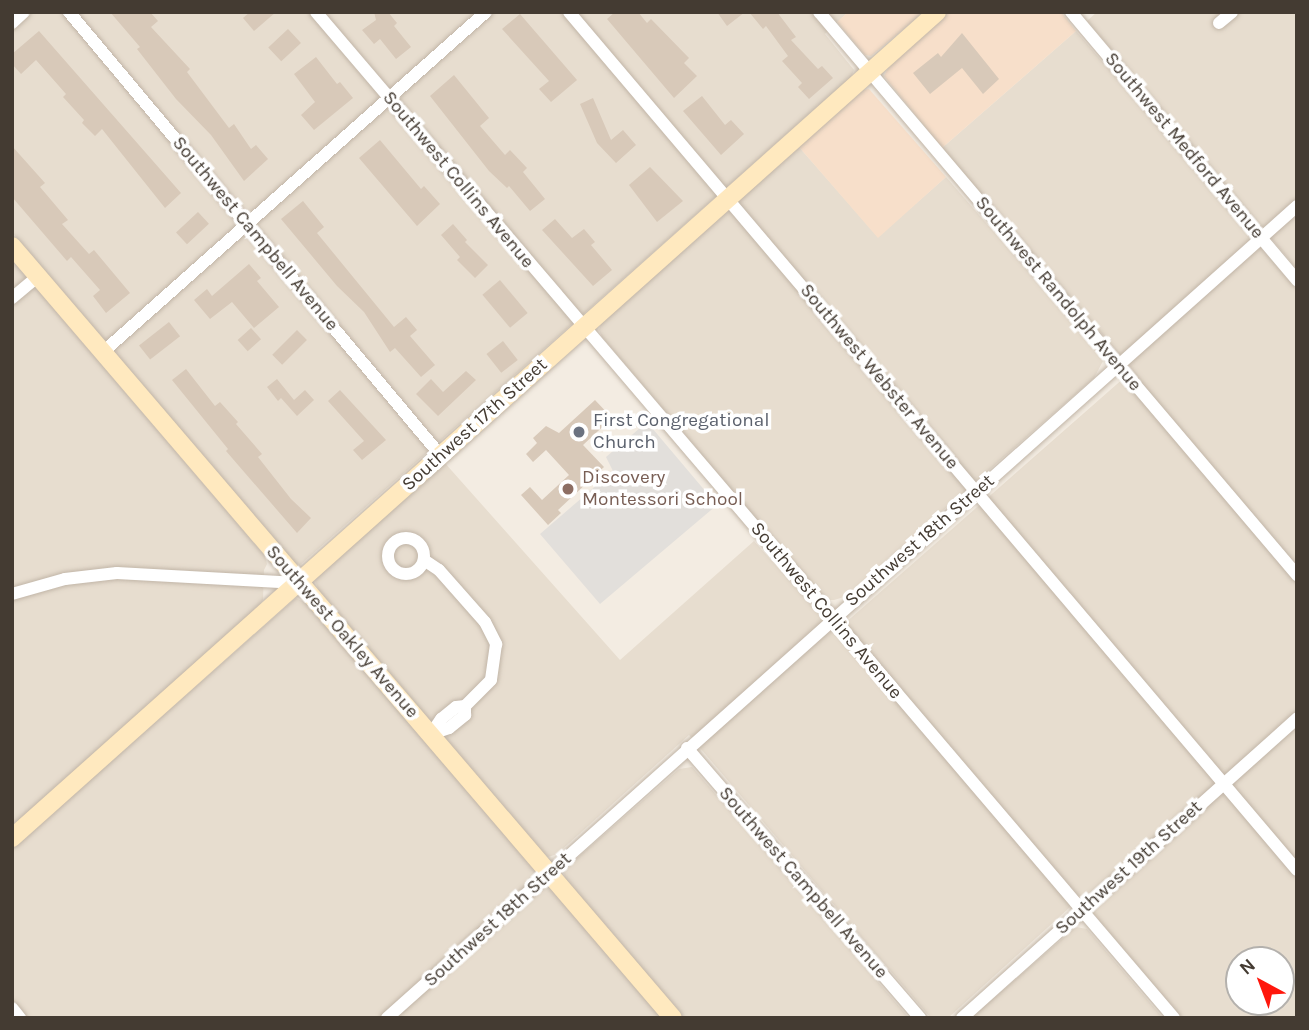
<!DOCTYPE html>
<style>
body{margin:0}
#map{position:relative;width:1309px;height:1030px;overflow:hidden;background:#f3ece2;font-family:Karla,sans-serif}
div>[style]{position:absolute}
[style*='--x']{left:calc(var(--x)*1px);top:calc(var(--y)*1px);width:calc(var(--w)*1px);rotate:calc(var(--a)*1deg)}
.residential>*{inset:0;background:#e7ddcf}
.commercial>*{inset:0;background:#f7dfca}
.parking>*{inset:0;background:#e2dfdb}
.building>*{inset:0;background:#d8c9b9;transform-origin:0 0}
.roads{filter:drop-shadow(0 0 2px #c1b5a7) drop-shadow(0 0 2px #c1b5a7)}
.street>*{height:12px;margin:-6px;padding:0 6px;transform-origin:6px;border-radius:6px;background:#fff}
.street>.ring{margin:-6px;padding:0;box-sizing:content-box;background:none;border:12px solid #fff;border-radius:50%}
.secondary>*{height:18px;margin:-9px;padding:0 9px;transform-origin:9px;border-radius:9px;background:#ffe9bf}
.dots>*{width:19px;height:19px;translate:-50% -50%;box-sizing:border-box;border:4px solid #fff;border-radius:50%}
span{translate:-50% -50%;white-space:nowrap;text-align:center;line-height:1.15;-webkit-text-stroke:7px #fff;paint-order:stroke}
.street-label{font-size:19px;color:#443b32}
.worship-label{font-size:19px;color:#5b616d}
.left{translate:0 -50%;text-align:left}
.education-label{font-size:19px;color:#785e54}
.frame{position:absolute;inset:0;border:14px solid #443b32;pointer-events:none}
.north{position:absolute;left:1225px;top:946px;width:70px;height:70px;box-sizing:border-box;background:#fff;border:2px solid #b4b1ad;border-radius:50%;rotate:319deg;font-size:19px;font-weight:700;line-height:28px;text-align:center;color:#443b32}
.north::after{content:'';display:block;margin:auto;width:24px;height:32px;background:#ff170c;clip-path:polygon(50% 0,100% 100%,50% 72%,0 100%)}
</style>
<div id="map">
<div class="residential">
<div style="clip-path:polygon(33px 12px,848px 12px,825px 34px,854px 70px,851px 77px,300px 565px,294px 563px,12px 232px,12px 31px)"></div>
<div style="clip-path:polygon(1097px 12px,1297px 12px,1297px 269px,1087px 21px)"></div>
<div style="clip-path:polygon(evenodd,1076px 31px,1297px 290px,1297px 1018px,1182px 1018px,1080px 898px,948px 1018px,930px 1017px,689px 735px,557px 854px,548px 857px,537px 847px,318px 589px,315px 580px,319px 572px,444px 462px,620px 660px,754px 541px,835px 632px,1133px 370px,942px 148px,1076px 31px,1239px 960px,1281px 960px,1281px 1002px,1239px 1002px,1239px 960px)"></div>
<div style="clip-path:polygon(799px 147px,878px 237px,946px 177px,1100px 354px,1103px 361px,1094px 378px,844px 597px,834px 600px,827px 600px,813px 586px,602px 337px,599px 330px,602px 321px)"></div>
<div style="clip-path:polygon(12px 260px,265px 556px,267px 564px,264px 570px,263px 600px,259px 606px,12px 826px)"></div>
<div style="clip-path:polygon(296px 598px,309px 605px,565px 879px,564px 872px,568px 866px,679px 769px,692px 767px,909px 1018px,12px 1018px,12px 849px)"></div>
<div style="clip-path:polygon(1076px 927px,1087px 929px,1163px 1018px,971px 1018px)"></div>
</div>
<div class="commercial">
<div style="clip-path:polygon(848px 12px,924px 12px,871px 56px,865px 55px,837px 22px)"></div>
<div style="clip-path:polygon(948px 12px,1061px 12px,1076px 31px,942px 148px,884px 76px,891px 63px)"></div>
<div style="clip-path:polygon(869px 89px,946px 177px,878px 238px,799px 147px,863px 90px)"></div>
</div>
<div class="parking">
<div style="clip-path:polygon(647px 422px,717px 505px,600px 604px,540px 534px,613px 471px,606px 457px)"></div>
</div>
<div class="building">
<div style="clip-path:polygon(110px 12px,150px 12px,158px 21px,151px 27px,190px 69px,187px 72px,229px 128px,234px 124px,251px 149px,256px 145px,268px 159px,244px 181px,211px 135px,176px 99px,137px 49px,140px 47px)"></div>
<div style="clip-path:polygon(250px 12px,276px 12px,254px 31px,243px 18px)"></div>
<div style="clip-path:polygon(374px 12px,388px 12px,397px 23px,394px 26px,411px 47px,396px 59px,380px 39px,374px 44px,362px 30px,376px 20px)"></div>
<div style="clip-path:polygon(615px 12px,638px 12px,647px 23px,651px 19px,689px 58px,684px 63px,697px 76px,674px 98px,607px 19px)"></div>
<div style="clip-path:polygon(717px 12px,745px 12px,727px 26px)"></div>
<div style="clip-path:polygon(749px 12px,777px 12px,796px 37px,791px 40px,818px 69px,822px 66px,833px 78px,809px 99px,798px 87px,802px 83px,782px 61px,788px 56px,766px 26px,763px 29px)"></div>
<div style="clip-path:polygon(520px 14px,577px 80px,551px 102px,539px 89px,549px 81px,502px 29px)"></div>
<div style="left:288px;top:29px;width:19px;height:27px;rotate:47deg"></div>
<div style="clip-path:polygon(39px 31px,181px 193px,165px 208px,102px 129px,95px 136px,82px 123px,84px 120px,63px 97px,66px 94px,36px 60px,21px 74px,12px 64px,12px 54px)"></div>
<div style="clip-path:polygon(962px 33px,999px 79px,983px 94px,962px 68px,930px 94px,913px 73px,938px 53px,941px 57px)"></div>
<div style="clip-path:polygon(316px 57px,337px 84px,340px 82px,353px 98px,314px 130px,301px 115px,315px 102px,294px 74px)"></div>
<div style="clip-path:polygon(454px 75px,489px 118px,480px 126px,505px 155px,510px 150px,527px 168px,523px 172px,545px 199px,530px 211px,509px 186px,507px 188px,489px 171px,430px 96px)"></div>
<div style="clip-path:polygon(702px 96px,725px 125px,731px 120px,744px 134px,721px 155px,683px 111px)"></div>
<div style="clip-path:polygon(593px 98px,611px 140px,623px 130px,636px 145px,616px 163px,597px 143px,580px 104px)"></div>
<div style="clip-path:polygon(380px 140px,421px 189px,424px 186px,440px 204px,417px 226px,359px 158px)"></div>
<div style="clip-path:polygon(12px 146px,45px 183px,40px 187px,68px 220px,62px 224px,89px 254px,94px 250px,130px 293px,106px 313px,93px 296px,100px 290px,71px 257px,67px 261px,12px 197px)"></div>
<div style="clip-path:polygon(650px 167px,683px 201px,657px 222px,629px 185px)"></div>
<div style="clip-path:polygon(303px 201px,324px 227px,317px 233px,394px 327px,406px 317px,417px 330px,410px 336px,435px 365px,421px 377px,395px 348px,390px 352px,364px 312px,337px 286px,281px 219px)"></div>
<div style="left:198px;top:212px;width:16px;height:30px;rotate:47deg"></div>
<div style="clip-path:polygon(555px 219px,572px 238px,584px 229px,595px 242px,591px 245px,612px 270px,593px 286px,542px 230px)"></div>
<div style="clip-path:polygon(453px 224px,467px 240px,465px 242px,488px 265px,475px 278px,457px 260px,460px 257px,441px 235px)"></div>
<div style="clip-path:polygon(249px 264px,261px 278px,257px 281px,279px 307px,254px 328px,232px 302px,210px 319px,194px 300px,207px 289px,212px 296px)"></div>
<div style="left:500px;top:280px;width:43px;height:23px;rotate:50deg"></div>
<div style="left:169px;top:322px;width:18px;height:38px;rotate:52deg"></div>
<div style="left:251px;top:328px;width:15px;height:18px;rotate:48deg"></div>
<div style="left:297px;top:330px;width:14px;height:35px;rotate:45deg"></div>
<div style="left:503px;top:341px;width:24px;height:21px;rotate:52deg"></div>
<div style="clip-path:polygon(186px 369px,215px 406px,220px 402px,238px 422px,236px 424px,262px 454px,258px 457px,291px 499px,311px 518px,297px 533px,226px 451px,228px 449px,172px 380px)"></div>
<div style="clip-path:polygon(466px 371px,476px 380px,438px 416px,416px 394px,431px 379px,443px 392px)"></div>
<div style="clip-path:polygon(277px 379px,294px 400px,305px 390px,314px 400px,297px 416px,281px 398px,278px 401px,267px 387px)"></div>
<div style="clip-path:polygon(340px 390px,386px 440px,362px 460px,353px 450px,364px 441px,328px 401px)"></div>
<div style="clip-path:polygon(595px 400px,612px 418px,583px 445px,604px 467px,558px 510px,561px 513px,548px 525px,521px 495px,530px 487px,542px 500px,569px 475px,546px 450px,533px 462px,526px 454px,537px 443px,533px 438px,546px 426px,559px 433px)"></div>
</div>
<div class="roads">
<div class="street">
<div style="--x:69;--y:12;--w:579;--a:50.04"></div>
<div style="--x:316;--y:12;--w:1322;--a:49.54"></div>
<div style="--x:569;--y:12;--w:1125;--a:49.69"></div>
<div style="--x:819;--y:12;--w:739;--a:49.67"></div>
<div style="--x:1071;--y:12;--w:351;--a:49.9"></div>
<div style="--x:12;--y:23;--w:16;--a:-43"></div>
<div style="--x:1219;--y:23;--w:17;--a:-40"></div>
<div style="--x:12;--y:298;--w:34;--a:-40"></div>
<div style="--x:103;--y:352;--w:512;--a:-41.6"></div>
<div class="ring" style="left:388px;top:538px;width:24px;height:24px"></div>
<div style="--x:424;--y:560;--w:18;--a:34"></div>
<div style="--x:439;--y:570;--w:69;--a:48.5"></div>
<div style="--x:485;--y:622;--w:25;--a:63"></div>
<div style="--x:496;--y:644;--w:36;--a:98"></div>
<div style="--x:491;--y:680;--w:37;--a:135"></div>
<div style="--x:465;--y:706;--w:9;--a:174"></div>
<div style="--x:456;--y:707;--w:19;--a:141"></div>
<div style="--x:441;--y:719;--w:18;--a:124"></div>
<div style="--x:12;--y:594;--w:55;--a:-15.8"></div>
<div style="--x:65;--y:579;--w:52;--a:-6.6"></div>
<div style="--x:117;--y:573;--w:181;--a:3.2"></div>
<div style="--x:431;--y:734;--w:19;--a:-18"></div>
<div style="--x:449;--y:728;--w:21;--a:-39"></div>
<div style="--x:465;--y:715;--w:9;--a:-90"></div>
<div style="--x:687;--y:748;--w:357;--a:49.2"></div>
<div style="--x:12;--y:1008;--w:13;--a:51"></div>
<div style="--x:387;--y:1018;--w:1220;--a:-41.74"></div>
<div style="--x:962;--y:1018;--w:450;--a:-41.8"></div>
</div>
<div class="secondary">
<div style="--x:12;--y:246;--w:1016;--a:49.43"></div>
<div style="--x:12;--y:838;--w:1240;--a:-41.76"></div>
</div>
</div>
<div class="dots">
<div style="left:579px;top:432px;background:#6b7280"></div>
<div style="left:568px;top:489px;background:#8d6e63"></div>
</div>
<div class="street-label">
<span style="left:1184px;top:146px;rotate:50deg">Southwest Medford Avenue</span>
<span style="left:458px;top:180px;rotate:50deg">Southwest Collins Avenue</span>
<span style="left:255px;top:234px;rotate:50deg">Southwest Campbell Avenue</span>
<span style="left:1058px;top:294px;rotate:50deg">Southwest Randolph Avenue</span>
<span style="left:879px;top:377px;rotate:50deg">Southwest Webster Avenue</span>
<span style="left:475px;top:425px;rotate:-42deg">Southwest 17th Street</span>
<span style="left:920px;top:541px;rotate:-41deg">Southwest 18th Street</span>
<span style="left:826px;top:611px;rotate:50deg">Southwest Collins Avenue</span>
<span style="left:342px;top:632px;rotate:49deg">Southwest Oakley Avenue</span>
<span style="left:1129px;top:868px;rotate:-42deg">Southwest 19th Street</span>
<span style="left:803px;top:883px;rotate:49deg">Southwest Campbell Avenue</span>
<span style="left:498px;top:920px;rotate:-42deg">Southwest 18th Street</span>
</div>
<div class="worship-label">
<span class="left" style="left:593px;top:432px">First Congregational<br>Church</span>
</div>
<div class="education-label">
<span class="left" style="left:582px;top:489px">Discovery<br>Montessori School</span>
</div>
<div class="frame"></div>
<div class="north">N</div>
</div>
